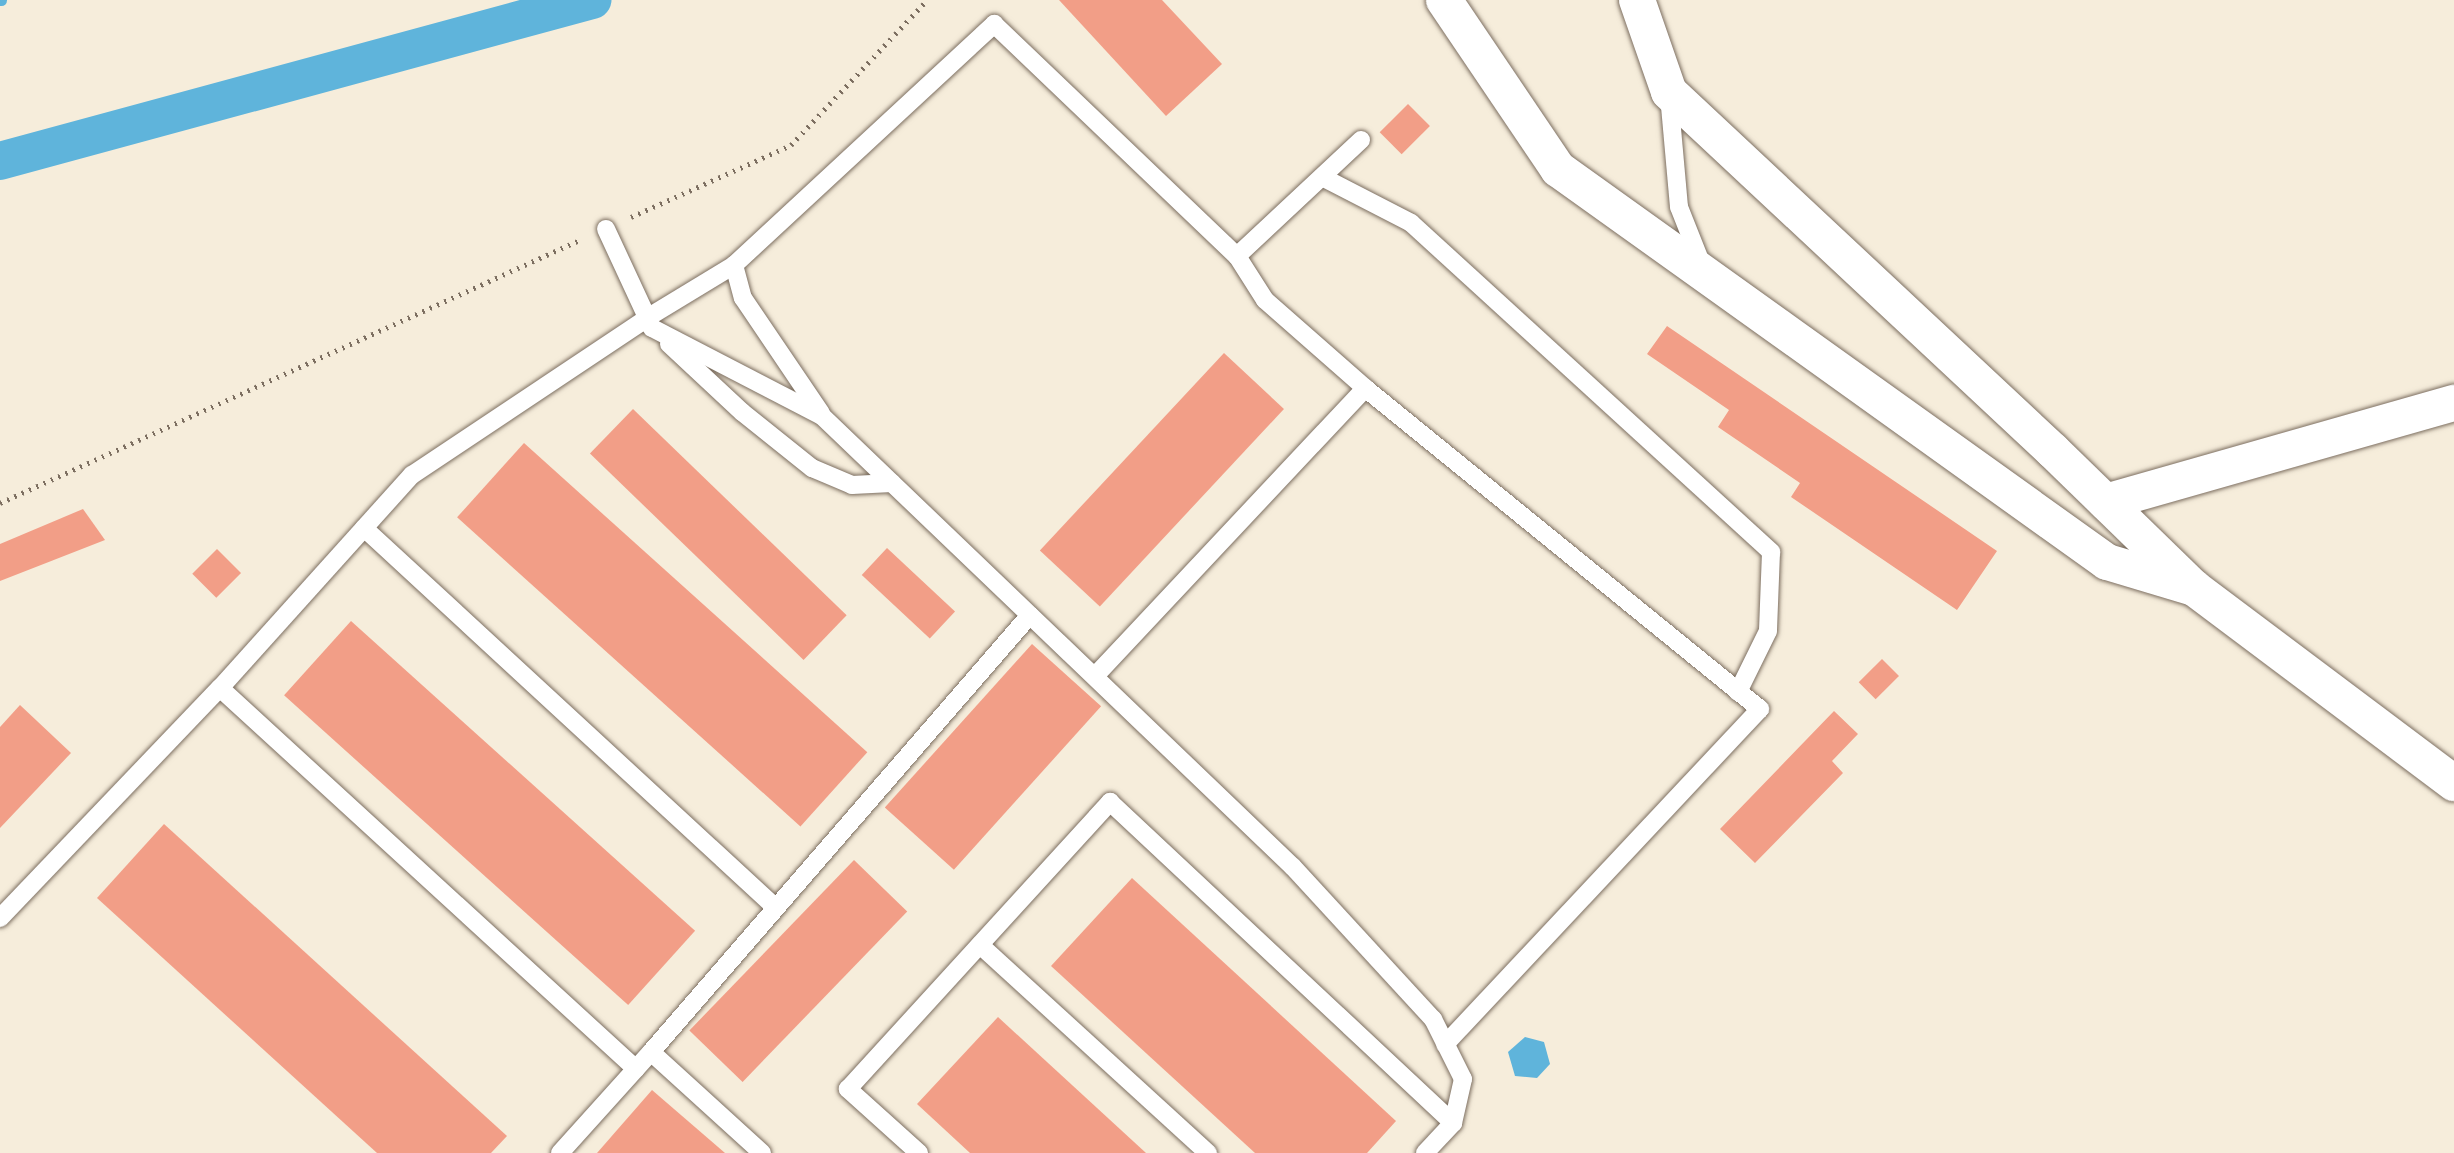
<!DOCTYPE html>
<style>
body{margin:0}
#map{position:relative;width:2454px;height:1153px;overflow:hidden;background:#f6eddb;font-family:Kalam,sans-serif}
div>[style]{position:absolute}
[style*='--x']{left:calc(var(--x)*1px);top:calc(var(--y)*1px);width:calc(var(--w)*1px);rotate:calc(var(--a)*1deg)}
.water>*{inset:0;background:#5fb4db}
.stream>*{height:11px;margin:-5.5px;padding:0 5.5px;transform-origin:5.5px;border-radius:5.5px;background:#5fb4db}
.canal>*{height:38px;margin:-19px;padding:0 19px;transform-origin:19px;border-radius:19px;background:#5fb4db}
.building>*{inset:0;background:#f29e87;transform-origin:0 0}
.path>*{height:5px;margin-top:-2.5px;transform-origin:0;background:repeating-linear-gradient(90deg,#7c6e60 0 2px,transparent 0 8px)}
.roads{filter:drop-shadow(0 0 2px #7c6e60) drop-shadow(0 0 2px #7c6e60)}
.service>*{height:18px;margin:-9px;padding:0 9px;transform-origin:9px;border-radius:9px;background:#fff}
.minor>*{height:36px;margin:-18px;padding:0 18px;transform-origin:18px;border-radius:18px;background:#fff}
span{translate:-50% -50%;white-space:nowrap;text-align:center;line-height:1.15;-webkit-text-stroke:7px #fdfcf7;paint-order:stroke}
</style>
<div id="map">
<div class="water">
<div style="clip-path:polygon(1525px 1037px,1544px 1042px,1550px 1064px,1537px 1078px,1515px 1076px,1508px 1052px)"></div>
</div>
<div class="stream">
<div style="--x:0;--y:0;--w:1;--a:0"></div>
</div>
<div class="canal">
<div style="--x:0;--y:161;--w:614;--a:-15.21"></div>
</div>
<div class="building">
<div style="clip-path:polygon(1059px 0,1162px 0,1222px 64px,1166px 116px)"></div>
<div style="left:1408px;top:104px;width:31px;height:40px;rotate:45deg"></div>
<div style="clip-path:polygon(1667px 326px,1997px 551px,1957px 610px,1791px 497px,1800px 483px,1718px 427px,1729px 410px,1647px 354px)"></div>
<div style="left:1224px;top:353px;width:82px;height:270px;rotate:43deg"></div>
<div style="left:633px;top:409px;width:297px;height:62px;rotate:44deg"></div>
<div style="left:524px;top:443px;width:462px;height:100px;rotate:42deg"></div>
<div style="clip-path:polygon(83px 509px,105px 540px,0 581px,0 544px)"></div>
<div style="left:887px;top:548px;width:93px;height:37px;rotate:43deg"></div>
<div style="left:217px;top:549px;width:34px;height:35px;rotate:45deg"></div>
<div style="left:351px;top:621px;width:463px;height:100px;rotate:42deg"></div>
<div style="left:1032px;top:644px;width:93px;height:220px;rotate:42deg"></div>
<div style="left:1882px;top:659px;width:24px;height:33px;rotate:45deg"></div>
<div style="clip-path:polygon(20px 705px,71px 753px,0 828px,0 727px)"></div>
<div style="clip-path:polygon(1834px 711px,1858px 734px,1832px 761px,1843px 773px,1755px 863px,1720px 829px)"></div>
<div style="clip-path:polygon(164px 824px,507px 1136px,491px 1153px,377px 1153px,97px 898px)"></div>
<div style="left:854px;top:860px;width:74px;height:237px;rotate:44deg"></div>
<div style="clip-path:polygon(1132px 878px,1396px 1121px,1367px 1153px,1255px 1153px,1051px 966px)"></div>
<div style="clip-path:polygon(998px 1017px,1146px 1153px,970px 1153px,917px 1104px)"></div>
<div style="clip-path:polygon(652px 1090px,725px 1153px,597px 1153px)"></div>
</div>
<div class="path">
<div style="--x:631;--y:217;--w:175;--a:-24.2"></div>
<div style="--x:791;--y:145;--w:199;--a:-46.8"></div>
<div style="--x:0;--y:503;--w:639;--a:-24.4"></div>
</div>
<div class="roads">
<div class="service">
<div style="--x:1669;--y:95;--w:112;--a:84.9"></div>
<div style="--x:1679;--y:207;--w:62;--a:68.4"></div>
<div style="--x:1361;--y:140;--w:170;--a:136.9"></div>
<div style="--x:1237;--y:256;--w:52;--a:57.5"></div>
<div style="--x:1265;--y:300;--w:133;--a:41.3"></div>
<div style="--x:1322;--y:177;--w:100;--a:27.3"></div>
<div style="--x:1411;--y:223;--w:488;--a:42.4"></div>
<div style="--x:1771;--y:552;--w:79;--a:92.2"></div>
<div style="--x:1768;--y:631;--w:68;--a:116.2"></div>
<div style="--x:606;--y:229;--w:109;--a:65.1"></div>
<div style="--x:652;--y:328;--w:191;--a:27.4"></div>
<div style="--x:822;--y:416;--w:652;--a:43.76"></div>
<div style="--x:1293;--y:867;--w:207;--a:47.4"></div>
<div style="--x:1433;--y:1019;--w:67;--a:63.4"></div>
<div style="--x:1463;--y:1079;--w:45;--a:102.8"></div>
<div style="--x:1453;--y:1123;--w:41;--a:133"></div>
<div style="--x:734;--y:265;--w:34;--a:75"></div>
<div style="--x:743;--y:298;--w:139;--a:55.9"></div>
<div style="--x:669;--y:344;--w:100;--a:43"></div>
<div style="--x:742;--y:412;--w:90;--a:38.7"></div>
<div style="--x:812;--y:468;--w:43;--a:23"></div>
<div style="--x:852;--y:485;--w:40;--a:-2.9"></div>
<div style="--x:364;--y:528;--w:560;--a:42.69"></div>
<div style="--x:1095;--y:676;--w:395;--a:-46.8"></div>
<div style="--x:1365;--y:388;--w:509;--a:39.1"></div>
<div style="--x:1760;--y:709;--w:460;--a:133.2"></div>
<div style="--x:220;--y:688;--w:564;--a:42.49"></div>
<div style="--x:0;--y:918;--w:318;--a:-46.3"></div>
<div style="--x:220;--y:688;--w:287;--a:-48"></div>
<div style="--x:412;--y:475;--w:283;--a:-33.7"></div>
<div style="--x:647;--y:318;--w:102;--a:-31.3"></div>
<div style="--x:734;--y:265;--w:355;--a:-42.8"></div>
<div style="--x:994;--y:24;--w:336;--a:43.7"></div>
<div style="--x:980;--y:945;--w:309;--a:42.4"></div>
<div style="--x:651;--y:1052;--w:578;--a:-49.07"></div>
<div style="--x:560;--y:1153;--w:136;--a:-48"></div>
<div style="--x:651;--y:1052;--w:150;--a:42.3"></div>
<div style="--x:919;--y:1153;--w:96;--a:-138"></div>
<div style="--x:848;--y:1089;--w:389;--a:-47.6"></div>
<div style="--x:1110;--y:802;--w:470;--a:43.1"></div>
</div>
<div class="minor">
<div style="--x:1444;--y:0;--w:204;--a:56"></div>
<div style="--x:1558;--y:169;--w:675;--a:35.6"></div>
<div style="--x:2107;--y:562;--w:91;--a:16.6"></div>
<div style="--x:2194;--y:588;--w:325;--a:36.9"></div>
<div style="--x:1637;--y:0;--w:97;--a:70.8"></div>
<div style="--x:1669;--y:92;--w:526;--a:43.07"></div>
<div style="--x:2053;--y:451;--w:191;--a:44.2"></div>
<div style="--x:2106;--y:502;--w:362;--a:-15.9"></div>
</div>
</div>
</div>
